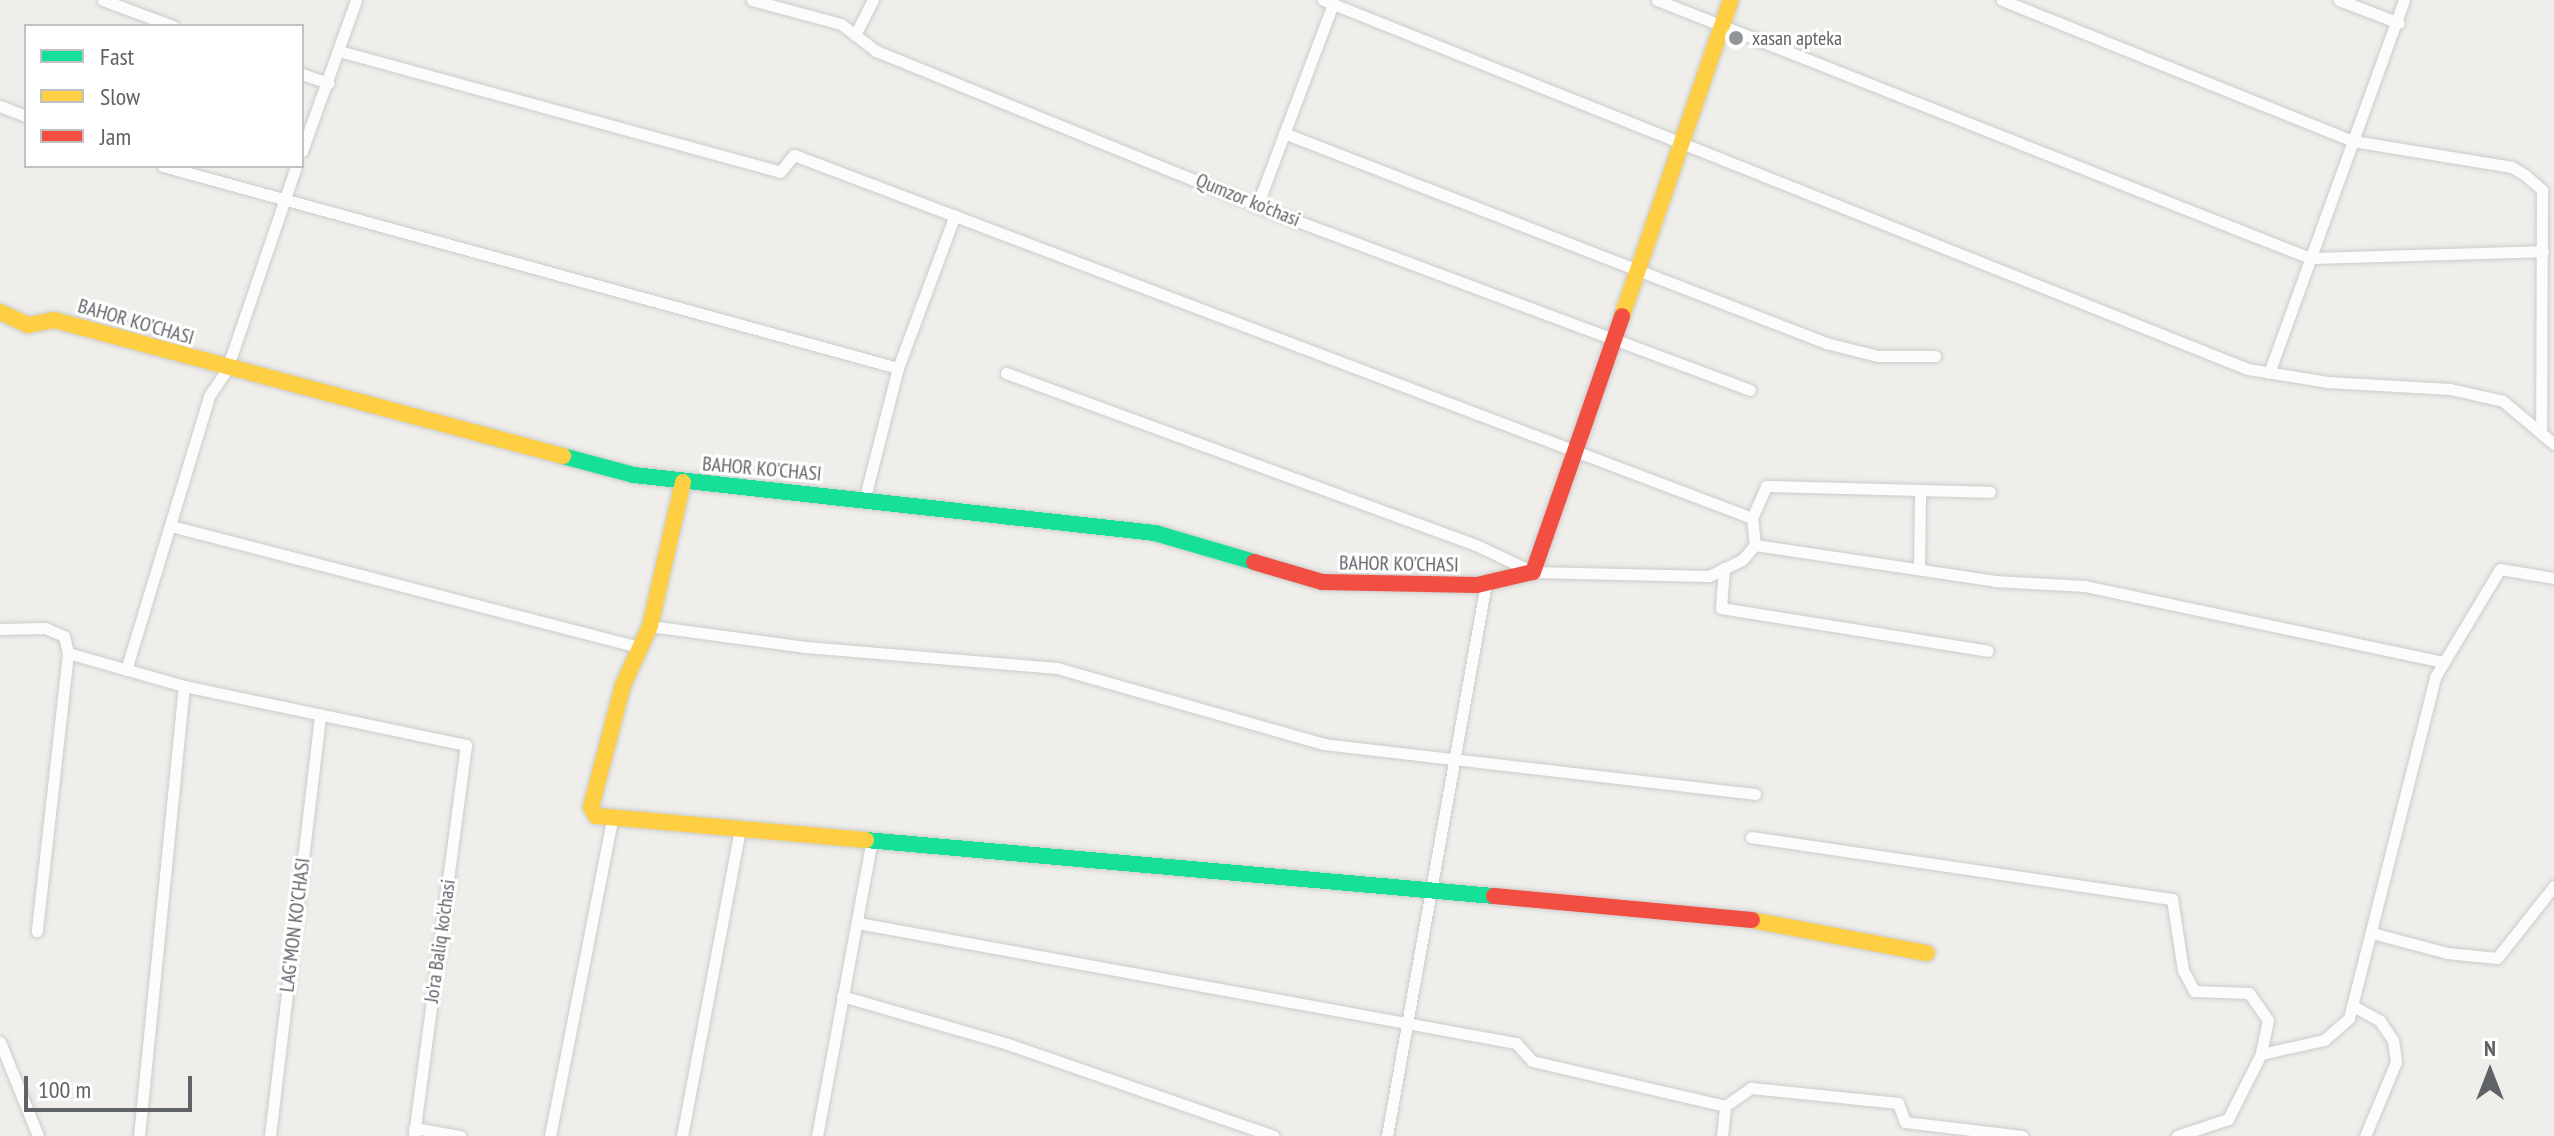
<!DOCTYPE html>
<style>
body{margin:0}
#map{position:relative;width:2554px;height:1136px;overflow:hidden;background:#efeeea;font-family:"PT Sans Narrow",sans-serif}
div>[style]{position:absolute}
[style*='--x']{left:calc(var(--x)*1px);top:calc(var(--y)*1px);width:calc(var(--w)*1px);rotate:calc(var(--a)*1deg)}
.roads{filter:drop-shadow(0 0 2px #cbcccc) drop-shadow(0 0 2px #cbcccc)}
.street>*{height:11px;margin:-5.5px;padding:0 5.5px;transform-origin:5.5px;border-radius:5.5px;background:#fdfcfc}
.fast>*{height:16px;margin:-8px;padding:0 8px;transform-origin:8px;border-radius:8px;background:#16e098}
.slow>*{height:16px;margin:-8px;padding:0 8px;transform-origin:8px;border-radius:8px;background:#ffcf43}
.jam>*{height:16px;margin:-8px;padding:0 8px;transform-origin:8px;border-radius:8px;background:#f24e42}
.dots>*{width:22px;height:22px;translate:-50% -50%;box-sizing:border-box;border:4px solid #fff;border-radius:50%}
span{translate:-50% -50%;white-space:nowrap;text-align:center;line-height:1.15;-webkit-text-stroke:6px #fff;paint-order:stroke}
.poi-label{font-size:20px;color:#5f6368}
.left{translate:0 -50%;text-align:left}
.street-label{font-size:20px;color:#5f6368}
.legend{position:absolute;left:24px;top:24px;width:280px;height:144px;box-sizing:border-box;background:#fff;border:2px solid #bfc1c3;margin:0;padding:10px 14px;list-style:none;font-size:24px;color:#5f6368}
.legend li{display:flex;align-items:center;gap:16px;height:40px}
.legend b{width:40px;border:2px solid #bfc1c3}
.north{position:absolute;left:2450px;top:1032px;width:80px;height:80px;-webkit-text-stroke:6px #fff;paint-order:stroke;rotate:0deg;font-size:22px;font-weight:700;line-height:32px;text-align:center;color:#5f6368}
.north::after{content:'';display:block;margin:auto;width:28px;height:36px;background:#5f6368;clip-path:polygon(50% 0,100% 100%,50% 72%,0 100%)}
.scale{position:absolute;left:24px;top:1076px;width:168px;height:36px;box-sizing:border-box;border:4px solid #5f6368;border-top:0;padding-left:10px;font-size:24px;line-height:28px;white-space:nowrap;color:#5f6368;-webkit-text-stroke:6px #fff;paint-order:stroke}
</style>
<div id="map">
<div class="roads">
<div class="street">
<div style="--x:103;--y:0;--w:75;--a:20.4"></div>
<div style="--x:752;--y:0;--w:92;--a:15.1"></div>
<div style="--x:841;--y:24;--w:44;--a:37.6"></div>
<div style="--x:876;--y:51;--w:411;--a:22.1"></div>
<div style="--x:1257;--y:206;--w:526;--a:20.47"></div>
<div style="--x:1323;--y:0;--w:996;--a:21.75"></div>
<div style="--x:2248;--y:369;--w:80;--a:9.3"></div>
<div style="--x:2327;--y:382;--w:123;--a:3.3"></div>
<div style="--x:2450;--y:389;--w:54;--a:12.8"></div>
<div style="--x:2503;--y:401;--w:67;--a:40.1"></div>
<div style="--x:1657;--y:0;--w:702;--a:21.56"></div>
<div style="--x:2310;--y:258;--w:233;--a:-1.7"></div>
<div style="--x:2002;--y:0;--w:378;--a:21.9"></div>
<div style="--x:2353;--y:141;--w:161;--a:9.3"></div>
<div style="--x:2512;--y:167;--w:15;--a:32"></div>
<div style="--x:2525;--y:175;--w:23;--a:41"></div>
<div style="--x:2542;--y:190;--w:238;--a:90.2"></div>
<div style="--x:2339;--y:0;--w:64;--a:21"></div>
<div style="--x:855;--y:35;--w:39;--a:-63"></div>
<div style="--x:339;--y:51;--w:457;--a:15.3"></div>
<div style="--x:780;--y:172;--w:22;--a:-51"></div>
<div style="--x:794;--y:155;--w:1024;--a:20.75"></div>
<div style="--x:302;--y:74;--w:28;--a:19"></div>
<div style="--x:0;--y:106;--w:28;--a:21"></div>
<div style="--x:1284;--y:133;--w:581;--a:21.18"></div>
<div style="--x:1826;--y:343;--w:54;--a:14"></div>
<div style="--x:1878;--y:356;--w:57;--a:0"></div>
<div style="--x:302;--y:151;--w:160;--a:-70.3"></div>
<div style="--x:163;--y:166;--w:762;--a:15.37"></div>
<div style="--x:1257;--y:206;--w:216;--a:-69.4"></div>
<div style="--x:1006;--y:373;--w:500;--a:20.1"></div>
<div style="--x:1476;--y:545;--w:63;--a:25.3"></div>
<div style="--x:1533;--y:572;--w:176;--a:1.3"></div>
<div style="--x:1709;--y:576;--w:37;--a:-26"></div>
<div style="--x:1742;--y:560;--w:20;--a:-49"></div>
<div style="--x:1755;--y:545;--w:27;--a:-96"></div>
<div style="--x:1752;--y:518;--w:35;--a:-66"></div>
<div style="--x:1766;--y:486;--w:224;--a:1.5"></div>
<div style="--x:2269;--y:373;--w:397;--a:-70.1"></div>
<div style="--x:865;--y:497;--w:133;--a:-75.7"></div>
<div style="--x:898;--y:368;--w:163;--a:-69.6"></div>
<div style="--x:171;--y:526;--w:482;--a:14.5"></div>
<div style="--x:1755;--y:545;--w:243;--a:8.5"></div>
<div style="--x:1995;--y:581;--w:90;--a:3.2"></div>
<div style="--x:2085;--y:586;--w:366;--a:12"></div>
<div style="--x:1724;--y:568;--w:40;--a:94.3"></div>
<div style="--x:1721;--y:608;--w:270;--a:9.1"></div>
<div style="--x:1919;--y:569;--w:76;--a:-89.2"></div>
<div style="--x:650;--y:626;--w:157;--a:7.7"></div>
<div style="--x:806;--y:647;--w:252;--a:4.8"></div>
<div style="--x:1057;--y:668;--w:277;--a:15.9"></div>
<div style="--x:1323;--y:744;--w:435;--a:6.6"></div>
<div style="--x:0;--y:629;--w:45;--a:-1.3"></div>
<div style="--x:45;--y:628;--w:21;--a:23"></div>
<div style="--x:64;--y:636;--w:17;--a:77"></div>
<div style="--x:68;--y:653;--w:280;--a:96.4"></div>
<div style="--x:68;--y:653;--w:121;--a:15.9"></div>
<div style="--x:184;--y:686;--w:288;--a:11.8"></div>
<div style="--x:466;--y:745;--w:394;--a:97.6"></div>
<div style="--x:126;--y:670;--w:286;--a:-73.1"></div>
<div style="--x:209;--y:396;--w:32;--a:-56"></div>
<div style="--x:227;--y:369;--w:214;--a:-71.2"></div>
<div style="--x:1751;--y:837;--w:426;--a:8.4"></div>
<div style="--x:2172;--y:899;--w:72;--a:81.2"></div>
<div style="--x:2183;--y:970;--w:24;--a:62"></div>
<div style="--x:2194;--y:991;--w:55;--a:2.1"></div>
<div style="--x:2249;--y:993;--w:33;--a:55"></div>
<div style="--x:2268;--y:1020;--w:35;--a:102"></div>
<div style="--x:858;--y:923;--w:669;--a:10.34"></div>
<div style="--x:1516;--y:1043;--w:24;--a:48"></div>
<div style="--x:1532;--y:1061;--w:198;--a:13.1"></div>
<div style="--x:1725;--y:1106;--w:32;--a:-35"></div>
<div style="--x:1751;--y:1088;--w:148;--a:5.8"></div>
<div style="--x:1898;--y:1103;--w:20;--a:70"></div>
<div style="--x:1905;--y:1122;--w:118;--a:6.8"></div>
<div style="--x:2372;--y:933;--w:78;--a:14.9"></div>
<div style="--x:2447;--y:953;--w:50;--a:5.7"></div>
<div style="--x:2497;--y:958;--w:92;--a:-51.6"></div>
<div style="--x:842;--y:996;--w:173;--a:16.1"></div>
<div style="--x:1008;--y:1044;--w:281;--a:19.1"></div>
<div style="--x:2355;--y:1007;--w:29;--a:29"></div>
<div style="--x:2380;--y:1021;--w:23;--a:56"></div>
<div style="--x:2393;--y:1040;--w:22;--a:82"></div>
<div style="--x:2396;--y:1062;--w:80;--a:112.7"></div>
<div style="--x:0;--y:1042;--w:101;--a:68"></div>
<div style="--x:414;--y:1128;--w:47;--a:9.9"></div>
<div style="--x:139;--y:1136;--w:452;--a:-84.3"></div>
<div style="--x:270;--y:1136;--w:424;--a:-83.2"></div>
<div style="--x:550;--y:1136;--w:322;--a:-78.9"></div>
<div style="--x:682;--y:1136;--w:313;--a:-79.3"></div>
<div style="--x:817;--y:1136;--w:303;--a:-79.5"></div>
<div style="--x:1387;--y:1136;--w:562;--a:-79.85"></div>
<div style="--x:1722;--y:1136;--w:30;--a:-84"></div>
<div style="--x:2177;--y:1136;--w:54;--a:-18.4"></div>
<div style="--x:2228;--y:1119;--w:73;--a:-63.1"></div>
<div style="--x:2261;--y:1054;--w:65;--a:-12.5"></div>
<div style="--x:2324;--y:1040;--w:33;--a:-41"></div>
<div style="--x:2349;--y:1018;--w:352;--a:-75.8"></div>
<div style="--x:2435;--y:677;--w:126;--a:-59"></div>
<div style="--x:2500;--y:569;--w:55;--a:9.5"></div>
</div>
<div class="fast">
<div style="--x:563;--y:456;--w:73;--a:15"></div>
<div style="--x:634;--y:475;--w:524;--a:6.35"></div>
<div style="--x:1155;--y:533;--w:103;--a:16.3"></div>
<div style="--x:866;--y:840;--w:630;--a:5.1"></div>
</div>
<div class="slow">
<div style="--x:0;--y:312;--w:31;--a:25"></div>
<div style="--x:28;--y:325;--w:26;--a:-11"></div>
<div style="--x:54;--y:320;--w:527;--a:14.96"></div>
<div style="--x:1622;--y:316;--w:334;--a:-71"></div>
<div style="--x:683;--y:482;--w:148;--a:102.9"></div>
<div style="--x:650;--y:626;--w:65;--a:114.6"></div>
<div style="--x:623;--y:685;--w:126;--a:104.7"></div>
<div style="--x:591;--y:807;--w:10;--a:61"></div>
<div style="--x:596;--y:816;--w:271;--a:5.1"></div>
<div style="--x:1752;--y:920;--w:178;--a:10.7"></div>
</div>
<div class="jam">
<div style="--x:1254;--y:562;--w:71;--a:16.4"></div>
<div style="--x:1322;--y:582;--w:155;--a:1.1"></div>
<div style="--x:1477;--y:585;--w:57;--a:-13.1"></div>
<div style="--x:1533;--y:572;--w:271;--a:-70.8"></div>
<div style="--x:1494;--y:896;--w:259;--a:5.3"></div>
</div>
</div>
<div class="dots">
<div style="left:1736px;top:38px;background:#919496"></div>
</div>
<div class="poi-label">
<span class="left" style="left:1752px;top:38px">xasan apteka</span>
</div>
<div class="street-label">
<span style="left:1248px;top:200px;rotate:22deg">Qumzor ko'chasi</span>
<span style="left:136px;top:322px;rotate:16deg">BAHOR KO'CHASI</span>
<span style="left:762px;top:469px;rotate:5deg">BAHOR KO'CHASI</span>
<span style="left:1399px;top:564px;rotate:1deg">BAHOR KO'CHASI</span>
<span style="left:295px;top:925px;rotate:-83deg">LAG'MON KO'CHASI</span>
<span style="left:440px;top:941px;rotate:-82deg">Jo'ra Baliq ko'chasi</span>
</div>
<ul class="legend">
<li><b style="height:10px;background:#16e098"></b>Fast</li>
<li><b style="height:10px;background:#ffcf43"></b>Slow</li>
<li><b style="height:10px;background:#f24e42"></b>Jam</li>
</ul>
<div class="north">N</div>
<div class="scale">100 m</div>
</div>
